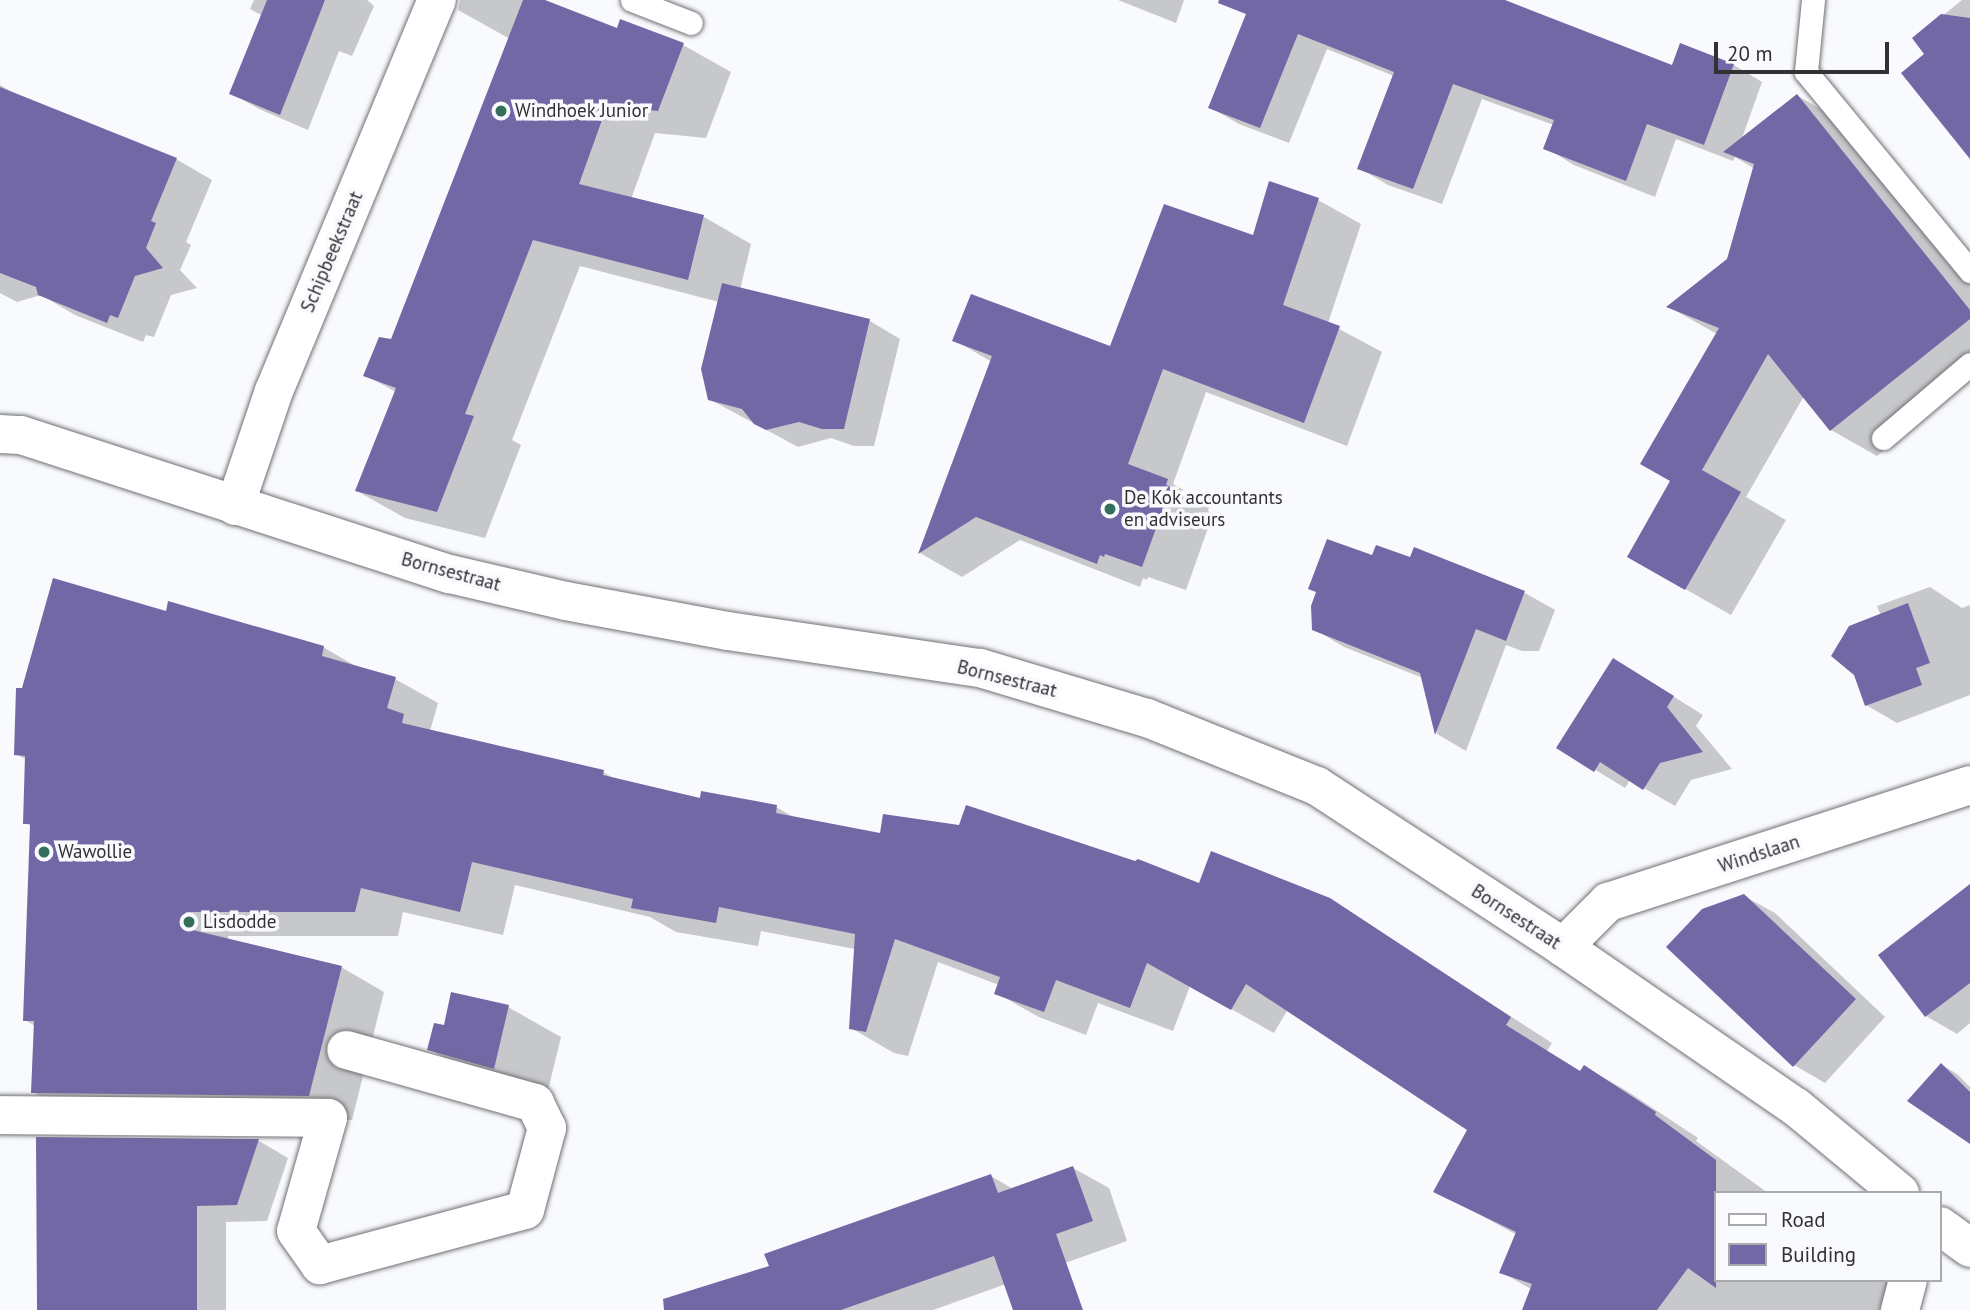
<!DOCTYPE html>
<style>
body{margin:0}
#map{position:relative;width:1970px;height:1310px;overflow:hidden;background:#f9fafe;font-family:"PT Sans",sans-serif}
div>[style]{position:absolute}
[style*='--x']{left:calc(var(--x)*1px);top:calc(var(--y)*1px);width:calc(var(--w)*1px);rotate:calc(var(--a)*1deg)}
.shadow>*{inset:0;background:#0003}
.building>*{inset:0;background:#7268a6}
.roads{filter:drop-shadow(0 0 2px #6f7174) drop-shadow(0 0 2px #6f7174)}
.lane>*{height:23px;margin:-11.5px;padding:0 11.5px;transform-origin:11.5px;border-radius:11.5px;background:#fff}
.street>*{height:38px;margin:-19px;padding:0 19px;transform-origin:19px;border-radius:19px;background:#fff}
.secondary>*{height:38px;margin:-19px;padding:0 19px;transform-origin:19px;border-radius:19px;background:#fff}
.dots>*{width:19px;height:19px;translate:-50% -50%;box-sizing:border-box;border:4px solid #f9fafe;border-radius:50%}
span{translate:-50% -50%;white-space:nowrap;text-align:center;line-height:1.15;-webkit-text-stroke:7px #f9fafe;paint-order:stroke}
.poi-label{font-size:19px;color:#323234}
.left{translate:0 -50%;text-align:left}
.street-label{font-size:19px;color:#323234}
.legend{position:absolute;left:1714px;top:1191px;width:228px;height:91px;box-sizing:border-box;background:#f9fafe;border:2px solid #a9aaad;margin:0;padding:9px 12px;list-style:none;font-size:21px;color:#323234}
.legend li{display:flex;align-items:center;gap:14px;height:35px}
.legend b{width:35px;border:2px solid #a9aaad}
.scale{position:absolute;left:1714px;top:42px;width:175px;height:32px;box-sizing:border-box;border:4px solid #323234;border-top:0;padding-left:9px;font-size:21px;line-height:24px;white-space:nowrap;color:#323234;-webkit-text-stroke:5px #f9fafe;paint-order:stroke}
</style>
<div id="map">
<div class="shadow">
<div style="clip-path:polygon(254px 0,367px 0,374px 6px,352px 56px,339px 51px,308px 130px,259px 109px,231px 93px,263px 16px,250px 9px)"></div>
<div style="clip-path:polygon(460px 0,540px 0,619px 30px,621px 21px,683px 45px,731px 72px,706px 138px,655px 133px,631px 199px,704px 217px,751px 244px,740px 290px,870px 321px,900px 339px,874px 446px,854px 446px,831px 438px,798px 447px,709px 399px,719px 302px,580px 266px,512px 440px,521px 445px,485px 538px,405px 518px,357px 491px,396px 392px,365px 375px,392px 341px,510px 39px,458px 10px)"></div>
<div style="clip-path:polygon(1118px 0,1184px 0,1176px 23px)"></div>
<div style="clip-path:polygon(1225px 0,1499px 0,1673px 67px,1681px 46px,1734px 65px,1762px 82px,1741px 141px,1798px 96px,1843px 122px,1970px 282px,1970px 381px,1877px 456px,1831px 430px,1804px 396px,1746px 497px,1786px 520px,1731px 615px,1629px 557px,1672px 480px,1717px 334px,1669px 307px,1728px 260px,1755px 169px,1735px 157px,1733px 161px,1676px 139px,1655px 197px,1574px 165px,1546px 148px,1554px 125px,1482px 99px,1442px 204px,1388px 185px,1359px 168px,1394px 76px,1327px 49px,1289px 143px,1239px 124px,1211px 108px,1249px 10px)"></div>
<div style="clip-path:polygon(1962px 0,1970px 0,1970px 149px,1927px 54px,1914px 39px)"></div>
<div style="clip-path:polygon(0 85px,22px 98px,176px 159px,212px 180px,186px 242px,191px 245px,180px 270px,197px 288px,171px 295px,154px 337px,146px 335px,143px 342px,75px 315px,41px 295px,17px 302px,0 293px)"></div>
<div style="clip-path:polygon(1318px 200px,1361px 224px,1328px 323px,1382px 352px,1347px 446px,1206px 392px,1173px 484px,1210px 505px,1208px 511px,1213px 514px,1186px 590px,1148px 577px,1147px 580px,1143px 578px,1140px 587px,1020px 540px,962px 577px,920px 553px,992px 362px,954px 340px,1111px 348px,1254px 237px)"></div>
<div style="clip-path:polygon(1415px 550px,1525px 593px,1555px 610px,1539px 651px,1522px 651px,1506px 645px,1466px 751px,1437px 734px,1423px 678px,1344px 647px,1314px 629px,1373px 558px,1411px 560px)"></div>
<div style="clip-path:polygon(1930px 587px,1962px 608px,1970px 605px,1970px 695px,1897px 723px,1866px 705px,1881px 616px,1877px 606px)"></div>
<div style="clip-path:polygon(167px 613px,323px 647px,359px 668px,395px 679px,438px 703px,430px 731px,603px 772px,618px 781px,702px 801px,776px 807px,797px 819px,881px 835px,1200px 885px,1329px 899px,1552px 1043px,1547px 1051px,1581px 1072px,1585px 1067px,1627px 1091px,1698px 1138px,1696px 1141px,1768px 1193px,1716px 1193px,1716px 1280px,1888px 1280px,1884px 1310px,1524px 1310px,1531px 1289px,1501px 1272px,1517px 1235px,1436px 1191px,1469px 1129px,1288px 1009px,1274px 1033px,1190px 986px,1173px 1031px,1098px 1003px,1086px 1035px,1039px 1017px,996px 993px,999px 985px,938px 962px,908px 1056px,894px 1053px,851px 1028px,855px 949px,761px 931px,758px 946px,676px 932px,650px 917px,515px 885px,503px 935px,403px 912px,398px 936px,228px 936px,228px 940px,341px 967px,384px 992px,352px 1120px,75px 1117px,33px 1092px,35px 1026px,25px 1020px,31px 826px,25px 823px,27px 760px,16px 754px,23px 689px)"></div>
<div style="clip-path:polygon(1644px 678px,1703px 715px,1696px 726px,1732px 769px,1691px 780px,1675px 806px,1630px 780px,1625px 788px,1558px 747px)"></div>
<div style="clip-path:polygon(1970px 886px,1970px 1023px,1957px 1034px,1926px 1016px)"></div>
<div style="clip-path:polygon(1744px 896px,1775px 913px,1885px 1017px,1825px 1083px,1794px 1065px)"></div>
<div style="clip-path:polygon(508px 1007px,561px 1037px,546px 1098px,481px 1079px,429px 1049px,445px 1027px)"></div>
<div style="clip-path:polygon(1942px 1065px,1957px 1074px,1970px 1087px,1970px 1142px)"></div>
<div style="clip-path:polygon(38px 1139px,259px 1141px,288px 1158px,267px 1221px,226px 1222px,226px 1310px,38px 1310px)"></div>
<div style="clip-path:polygon(1073px 1168px,1109px 1188px,1127px 1241px,933px 1310px,695px 1310px,771px 1267px,991px 1176px,1013px 1189px)"></div>
</div>
<div class="building">
<div style="clip-path:polygon(267px 0,325px 0,280px 115px,229px 94px)"></div>
<div style="clip-path:polygon(523px 0,545px 0,617px 28px,620px 19px,684px 43px,658px 111px,607px 106px,579px 184px,704px 215px,688px 280px,533px 240px,465px 414px,474px 416px,437px 512px,355px 491px,396px 388px,363px 376px,379px 337px,391px 339px)"></div>
<div style="clip-path:polygon(1219px 0,1505px 0,1672px 65px,1680px 43px,1734px 64px,1704px 145px,1647px 124px,1626px 181px,1543px 149px,1554px 120px,1453px 84px,1413px 189px,1357px 169px,1394px 72px,1298px 34px,1260px 128px,1208px 108px,1246px 14px,1218px 3px)"></div>
<div style="clip-path:polygon(1941px 14px,1970px 18px,1970px 159px,1901px 73px,1924px 54px,1912px 38px)"></div>
<div style="clip-path:polygon(0 87px,177px 158px,151px 221px,156px 223px,146px 248px,163px 268px,135px 276px,118px 318px,110px 315px,107px 323px,38px 295px,36px 287px,0 273px)"></div>
<div style="clip-path:polygon(1797px 94px,1970px 310px,1970px 319px,1830px 431px,1768px 354px,1702px 470px,1741px 492px,1685px 590px,1627px 557px,1670px 481px,1640px 464px,1719px 328px,1666px 307px,1727px 259px,1754px 164px,1723px 152px)"></div>
<div style="clip-path:polygon(1269px 181px,1319px 198px,1283px 305px,1340px 326px,1304px 423px,1163px 369px,1128px 464px,1168px 479px,1166px 485px,1171px 487px,1142px 567px,1105px 554px,1104px 557px,1100px 555px,1097px 564px,976px 517px,918px 554px,992px 356px,952px 341px,971px 294px,1110px 346px,1164px 204px,1253px 235px)"></div>
<div style="clip-path:polygon(722px 283px,870px 319px,844px 429px,822px 429px,799px 422px,766px 430px,754px 424px,742px 409px,708px 400px,701px 369px)"></div>
<div style="clip-path:polygon(1327px 539px,1372px 555px,1376px 545px,1410px 557px,1414px 547px,1525px 591px,1506px 641px,1476px 629px,1435px 735px,1420px 673px,1312px 630px,1311px 606px,1316px 592px,1308px 589px)"></div>
<div style="clip-path:polygon(53px 578px,166px 611px,168px 601px,324px 646px,322px 656px,396px 677px,387px 708px,404px 714px,402px 723px,604px 770px,603px 775px,700px 798px,701px 791px,777px 805px,776px 813px,880px 833px,883px 814px,959px 825px,966px 805px,1135px 861px,1138px 859px,1199px 883px,1211px 851px,1330px 898px,1511px 1017px,1506px 1025px,1580px 1071px,1584px 1065px,1656px 1112px,1655px 1115px,1716px 1160px,1716px 1288px,1688px 1268px,1657px 1310px,1522px 1310px,1532px 1284px,1499px 1273px,1516px 1232px,1433px 1192px,1467px 1130px,1246px 984px,1231px 1010px,1147px 963px,1130px 1008px,1056px 980px,1044px 1012px,994px 994px,1000px 977px,895px 939px,866px 1032px,849px 1029px,855px 934px,719px 907px,716px 923px,631px 908px,633px 899px,472px 862px,460px 912px,361px 888px,355px 912px,186px 912px,184px 928px,342px 966px,309px 1096px,31px 1093px,34px 1021px,23px 1021px,30px 824px,23px 824px,25px 756px,14px 755px,16px 688px,22px 688px)"></div>
<div style="clip-path:polygon(1908px 603px,1930px 663px,1916px 668px,1922px 685px,1865px 706px,1854px 675px,1831px 656px,1849px 626px)"></div>
<div style="clip-path:polygon(1613px 658px,1674px 696px,1667px 707px,1703px 752px,1660px 763px,1643px 790px,1600px 762px,1594px 772px,1556px 748px)"></div>
<div style="clip-path:polygon(1970px 884px,1970px 983px,1925px 1017px,1878px 955px)"></div>
<div style="clip-path:polygon(1744px 894px,1856px 999px,1793px 1067px,1666px 947px,1702px 909px)"></div>
<div style="clip-path:polygon(451px 992px,509px 1005px,494px 1069px,427px 1050px,434px 1023px,444px 1025px)"></div>
<div style="clip-path:polygon(1941px 1063px,1970px 1092px,1970px 1144px,1907px 1101px)"></div>
<div style="clip-path:polygon(36px 1137px,259px 1139px,237px 1205px,197px 1206px,197px 1310px,37px 1310px)"></div>
<div style="clip-path:polygon(1073px 1166px,1093px 1221px,1056px 1234px,1083px 1310px,1013px 1310px,994px 1256px,841px 1310px,664px 1310px,663px 1299px,769px 1266px,764px 1254px,991px 1174px,998px 1193px)"></div>
</div>
<div class="roads">
<div class="lane">
<div style="--x:632;--y:0;--w:63;--a:21.3"></div>
<div style="--x:1813;--y:0;--w:72;--a:95.6"></div>
<div style="--x:1806;--y:72;--w:258;--a:50.5"></div>
<div style="--x:1883;--y:438;--w:114;--a:-40.4"></div>
</div>
<div class="street">
<div style="--x:1563;--y:947;--w:64;--a:-45"></div>
<div style="--x:1608;--y:902;--w:380;--a:-17.9"></div>
<div style="--x:0;--y:1115;--w:328;--a:0.5"></div>
<div style="--x:328;--y:1118;--w:117;--a:105.8"></div>
<div style="--x:296;--y:1231;--w:42;--a:54.8"></div>
<div style="--x:320;--y:1265;--w:212;--a:-15"></div>
<div style="--x:525;--y:1210;--w:85;--a:-75"></div>
<div style="--x:547;--y:1128;--w:28;--a:-116"></div>
<div style="--x:535;--y:1103;--w:196;--a:-164.3"></div>
<div style="--x:1900;--y:1310;--w:31;--a:-75"></div>
</div>
<div class="secondary">
<div style="--x:0;--y:434;--w:21;--a:3"></div>
<div style="--x:21;--y:435;--w:451;--a:18"></div>
<div style="--x:450;--y:574;--w:119;--a:13.1"></div>
<div style="--x:566;--y:601;--w:165;--a:10.5"></div>
<div style="--x:728;--y:631;--w:255;--a:8.4"></div>
<div style="--x:980;--y:668;--w:174;--a:16.7"></div>
<div style="--x:1147;--y:718;--w:183;--a:21.8"></div>
<div style="--x:1317;--y:786;--w:294;--a:33.2"></div>
<div style="--x:1563;--y:947;--w:283;--a:34.5"></div>
<div style="--x:1796;--y:1107;--w:135;--a:39.6"></div>
<div style="--x:235;--y:506;--w:121;--a:-71.3"></div>
<div style="--x:274;--y:391;--w:424;--a:-67.4"></div>
<div style="--x:1940;--y:1226;--w:37;--a:36"></div>
</div>
</div>
<div class="dots">
<div style="left:501px;top:111px;background:#336f5b"></div>
<div style="left:1110px;top:509px;background:#336f5b"></div>
<div style="left:44px;top:852px;background:#336f5b"></div>
<div style="left:189px;top:922px;background:#336f5b"></div>
</div>
<div class="poi-label">
<span class="left" style="left:515px;top:111px">Windhoek Junior</span>
<span class="left" style="left:1124px;top:509px">De Kok accountants<br>en adviseurs</span>
<span class="left" style="left:58px;top:852px">Wawollie</span>
<span class="left" style="left:203px;top:922px">Lisdodde</span>
</div>
<div class="street-label">
<span style="left:332px;top:252px;rotate:-67deg">Schipbeekstraat</span>
<span style="left:451px;top:572px;rotate:15deg">Bornsestraat</span>
<span style="left:1007px;top:679px;rotate:14deg">Bornsestraat</span>
<span style="left:1759px;top:854px;rotate:-18deg">Windslaan</span>
<span style="left:1516px;top:917px;rotate:33deg">Bornsestraat</span>
</div>
<ul class="legend">
<li><b style="height:9px;background:#fff"></b>Road</li>
<li><b style="height:19px;background:#7268a6"></b>Building</li>
</ul>
<div class="scale">20 m</div>
</div>
